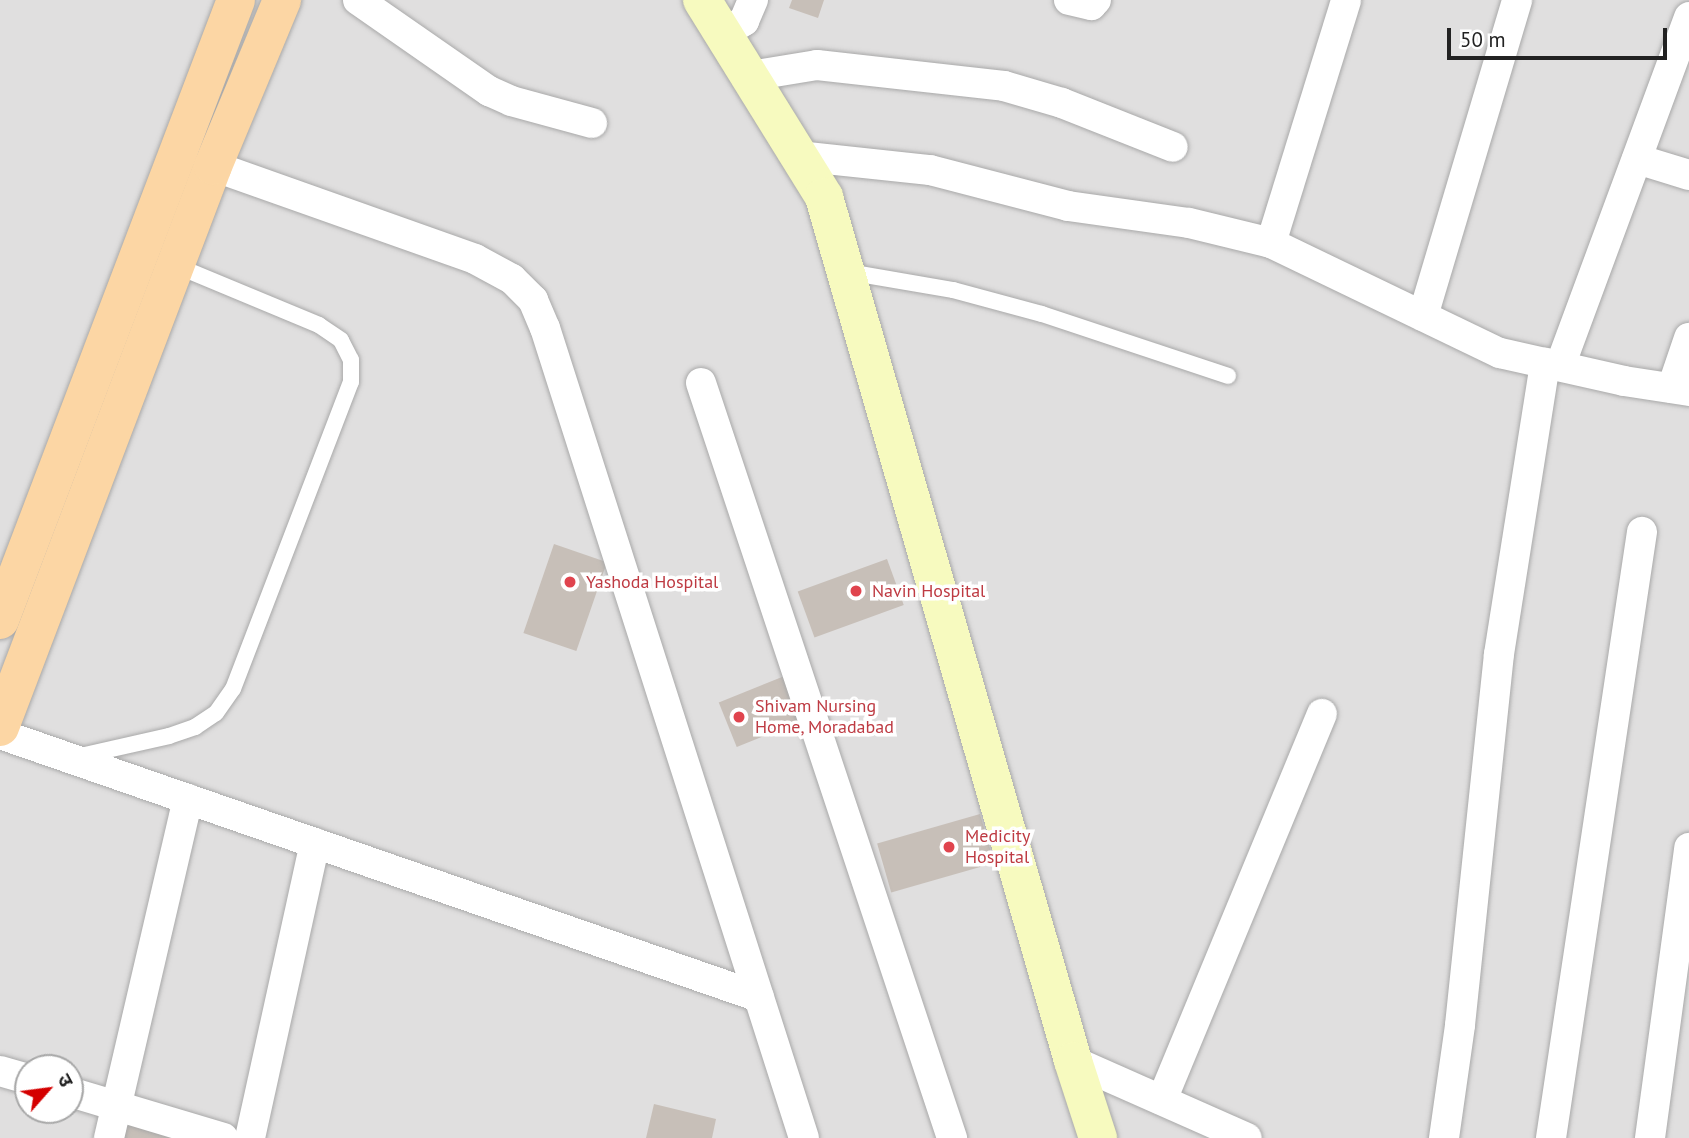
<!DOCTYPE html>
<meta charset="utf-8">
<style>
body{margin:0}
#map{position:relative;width:1689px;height:1138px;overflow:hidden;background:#f2efe9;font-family:"PT Sans","Noto Sans Devanagari",sans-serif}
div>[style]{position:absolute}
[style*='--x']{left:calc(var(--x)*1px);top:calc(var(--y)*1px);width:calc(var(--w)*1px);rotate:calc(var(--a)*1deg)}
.residential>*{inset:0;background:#e0dfdf}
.building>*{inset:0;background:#c7bfb8;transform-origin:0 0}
.roads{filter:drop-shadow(0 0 2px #a9a9a9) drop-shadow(0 0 2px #a9a9a9)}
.service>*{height:16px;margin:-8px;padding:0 8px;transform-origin:8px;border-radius:8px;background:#fff}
.minor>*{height:30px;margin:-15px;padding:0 15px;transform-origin:15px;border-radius:15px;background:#fff}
.secondary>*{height:38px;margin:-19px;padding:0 19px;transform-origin:19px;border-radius:19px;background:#f7fabf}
.primary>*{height:38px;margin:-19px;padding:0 19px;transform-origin:19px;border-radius:19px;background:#fcd6a4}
.dots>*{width:19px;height:19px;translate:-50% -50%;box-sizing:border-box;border:4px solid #fff;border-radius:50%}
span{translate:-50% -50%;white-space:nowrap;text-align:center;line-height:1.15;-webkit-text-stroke:7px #fff;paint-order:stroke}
.health-label{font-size:18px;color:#be3a42}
.left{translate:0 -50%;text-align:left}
.north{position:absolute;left:14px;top:1054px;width:70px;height:70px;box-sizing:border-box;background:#fff;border:2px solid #a7a7a7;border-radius:50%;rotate:62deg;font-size:19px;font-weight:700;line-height:28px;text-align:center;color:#222}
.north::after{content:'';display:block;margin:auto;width:24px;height:32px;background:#d40000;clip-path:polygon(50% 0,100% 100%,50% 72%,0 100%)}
.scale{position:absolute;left:1447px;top:28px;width:220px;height:32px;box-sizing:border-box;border:4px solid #222;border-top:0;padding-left:9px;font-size:21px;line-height:24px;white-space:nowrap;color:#222;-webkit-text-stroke:5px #fff;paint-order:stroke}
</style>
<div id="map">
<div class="residential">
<div style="clip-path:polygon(evenodd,0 0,1689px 0,1689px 1138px,0 1138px,0 0,28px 1068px,70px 1068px,70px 1110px,28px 1110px,28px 1068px)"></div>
</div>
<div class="building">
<div style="clip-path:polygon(792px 0,824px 0,818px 18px,789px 8px)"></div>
<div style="left:554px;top:544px;width:56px;height:94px;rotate:19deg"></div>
<div style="left:887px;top:559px;width:49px;height:95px;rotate:70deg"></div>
<div style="left:792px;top:673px;width:48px;height:79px;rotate:68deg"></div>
<div style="left:980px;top:814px;width:51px;height:107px;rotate:74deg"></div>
<div style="clip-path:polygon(654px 1104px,716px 1119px,712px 1138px,646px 1138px)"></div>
<div style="clip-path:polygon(128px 1121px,186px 1138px,124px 1138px)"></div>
</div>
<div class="roads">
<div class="service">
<div style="--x:848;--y:272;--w:107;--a:9.7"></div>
<div style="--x:953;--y:290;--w:92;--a:15.1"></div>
<div style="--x:1042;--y:314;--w:196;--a:18.4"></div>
<div style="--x:76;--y:757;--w:95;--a:-12.7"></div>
<div style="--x:169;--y:736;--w:28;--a:-19"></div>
<div style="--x:195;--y:727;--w:25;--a:-34"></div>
<div style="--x:216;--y:713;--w:29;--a:-55"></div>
<div style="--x:233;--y:689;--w:329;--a:-69"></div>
<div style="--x:351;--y:382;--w:22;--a:-90"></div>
<div style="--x:351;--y:360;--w:22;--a:-117"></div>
<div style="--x:341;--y:340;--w:27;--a:-146"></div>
<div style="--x:319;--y:325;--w:156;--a:-157.4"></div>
</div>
<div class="minor">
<div style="--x:358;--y:0;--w:160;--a:34.8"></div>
<div style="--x:489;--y:91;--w:24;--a:24"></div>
<div style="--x:511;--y:101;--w:84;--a:15.2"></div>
<div style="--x:1069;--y:0;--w:23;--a:13"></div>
<div style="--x:1091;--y:5;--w:7;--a:-45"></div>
<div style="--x:723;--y:34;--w:25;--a:-32"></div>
<div style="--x:744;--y:21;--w:23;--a:-67"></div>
<div style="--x:750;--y:76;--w:68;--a:-9.3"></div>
<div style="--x:817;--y:65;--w:188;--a:6.4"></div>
<div style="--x:1004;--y:86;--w:60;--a:16.3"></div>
<div style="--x:1062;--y:103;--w:119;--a:21.6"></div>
<div style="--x:798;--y:156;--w:133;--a:6.1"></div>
<div style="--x:930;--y:170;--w:143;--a:14.6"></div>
<div style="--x:1068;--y:206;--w:122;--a:8"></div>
<div style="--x:1189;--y:223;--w:84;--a:13.7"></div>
<div style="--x:1271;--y:243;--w:254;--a:25.7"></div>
<div style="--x:1500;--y:353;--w:127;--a:12.7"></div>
<div style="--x:1624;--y:381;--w:66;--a:8.7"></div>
<div style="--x:1637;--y:159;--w:54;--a:17.1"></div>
<div style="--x:213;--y:166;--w:278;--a:19.5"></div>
<div style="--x:475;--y:259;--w:42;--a:28.4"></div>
<div style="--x:512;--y:279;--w:30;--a:45"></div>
<div style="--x:533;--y:300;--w:30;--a:67"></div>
<div style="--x:545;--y:328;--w:850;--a:72.27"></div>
<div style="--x:1271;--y:243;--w:254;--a:-72.8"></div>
<div style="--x:1423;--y:316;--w:330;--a:-73.4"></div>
<div style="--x:1560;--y:366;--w:372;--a:-69.7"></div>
<div style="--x:701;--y:383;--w:796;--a:71.61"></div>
<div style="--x:1672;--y:388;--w:53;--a:-71.2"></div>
<div style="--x:0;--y:734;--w:803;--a:19.11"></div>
<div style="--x:1073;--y:1061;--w:190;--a:23.9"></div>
<div style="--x:0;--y:1071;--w:29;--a:16"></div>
<div style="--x:70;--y:1092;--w:160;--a:16.7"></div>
<div style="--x:1162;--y:1100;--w:418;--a:-67.5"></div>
<div style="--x:109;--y:1138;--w:348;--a:-76.9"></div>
<div style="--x:250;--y:1138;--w:302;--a:-77.6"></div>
<div style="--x:1444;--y:1138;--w:114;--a:-81.9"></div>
<div style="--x:1460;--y:1025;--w:373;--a:-84"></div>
<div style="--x:1499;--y:654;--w:295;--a:-81"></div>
<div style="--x:1551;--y:1138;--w:613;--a:-81.46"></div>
<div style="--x:1650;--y:1138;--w:293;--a:-82.3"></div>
</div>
<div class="secondary">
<div style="--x:702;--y:0;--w:232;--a:58.2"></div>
<div style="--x:824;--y:197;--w:899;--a:73.92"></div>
<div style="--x:1073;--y:1061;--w:81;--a:72"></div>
</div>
<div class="primary">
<div style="--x:0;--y:620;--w:663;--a:-69.16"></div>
<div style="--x:0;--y:727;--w:600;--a:-69.21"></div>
<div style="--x:213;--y:166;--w:180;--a:-67.4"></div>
</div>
</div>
<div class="dots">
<div style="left:570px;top:582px;background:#e0444e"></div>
<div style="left:856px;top:591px;background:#e0444e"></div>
<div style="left:739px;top:717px;background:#e0444e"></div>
<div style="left:949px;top:847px;background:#e0444e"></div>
</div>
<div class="health-label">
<span class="left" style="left:586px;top:582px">Yashoda Hospital</span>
<span class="left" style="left:872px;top:591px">Navin Hospital</span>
<span class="left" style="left:755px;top:717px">Shivam Nursing<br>Home, Moradabad</span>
<span class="left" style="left:965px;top:847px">Medicity<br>Hospital</span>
</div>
<div class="north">उ</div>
<div class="scale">50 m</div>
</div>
